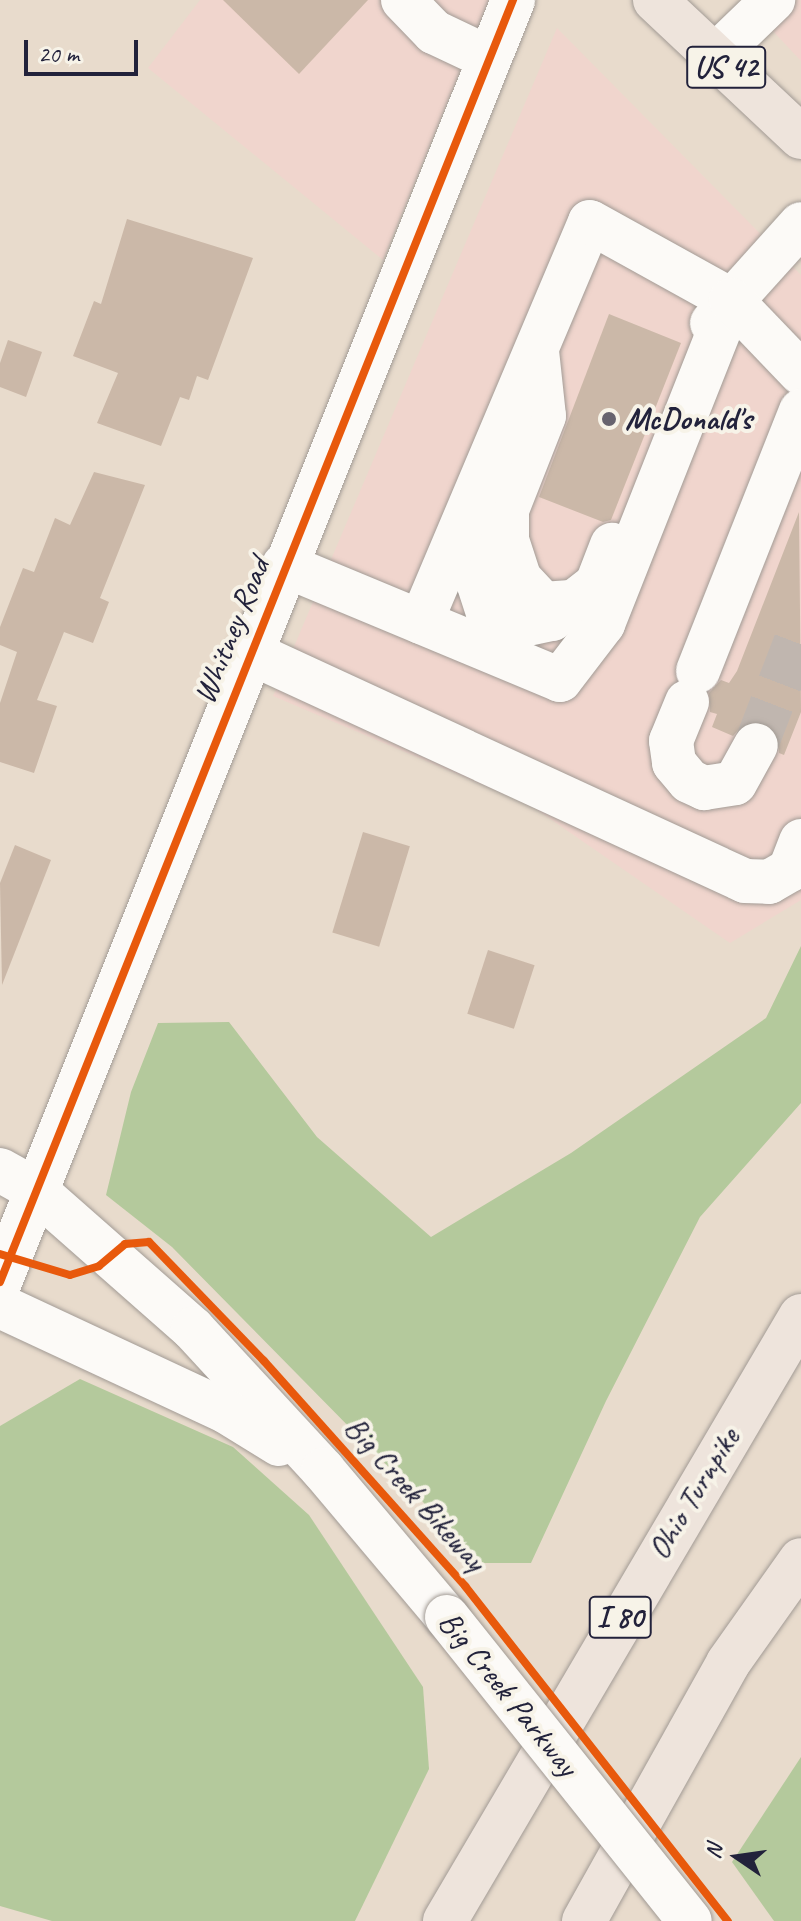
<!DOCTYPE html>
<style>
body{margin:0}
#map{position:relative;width:801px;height:1921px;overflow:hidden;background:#e8dbcc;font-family:Caveat,sans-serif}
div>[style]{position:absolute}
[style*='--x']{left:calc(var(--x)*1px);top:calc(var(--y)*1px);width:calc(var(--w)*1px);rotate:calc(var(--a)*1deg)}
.built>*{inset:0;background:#f0d5cd}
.forest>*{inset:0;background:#b4c99c}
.building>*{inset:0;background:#cbb8a8;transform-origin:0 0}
.minor-tunnel>*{height:44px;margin-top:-22px;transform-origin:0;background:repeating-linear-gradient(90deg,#c0b6af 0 44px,transparent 0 66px)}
.roads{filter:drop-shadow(0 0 2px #a29b95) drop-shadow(0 0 2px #a29b95)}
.minor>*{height:44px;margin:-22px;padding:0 22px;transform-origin:22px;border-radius:22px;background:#fcfaf7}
.major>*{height:44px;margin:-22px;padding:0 22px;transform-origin:22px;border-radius:22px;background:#eee4dc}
.highway>*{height:44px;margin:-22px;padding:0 22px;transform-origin:22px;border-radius:22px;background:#eee4dc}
.bridges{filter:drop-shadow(0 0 2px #a29b95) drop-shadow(0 0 2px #a29b95)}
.minor-bridge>*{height:44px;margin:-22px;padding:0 22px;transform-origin:22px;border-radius:22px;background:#fcfaf7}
.cycleway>*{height:8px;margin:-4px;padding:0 4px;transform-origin:4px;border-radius:4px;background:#e8590c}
.dots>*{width:22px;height:22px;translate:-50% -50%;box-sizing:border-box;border:4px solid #f7f3e8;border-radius:50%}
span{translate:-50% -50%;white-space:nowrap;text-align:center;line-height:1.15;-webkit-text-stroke:8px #f7f3e8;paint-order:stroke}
.shield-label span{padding:2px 6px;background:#f7f3e8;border:2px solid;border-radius:6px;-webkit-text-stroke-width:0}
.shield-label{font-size:30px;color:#22223b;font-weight:700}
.poi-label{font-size:32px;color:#22223b;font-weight:700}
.left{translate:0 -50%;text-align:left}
.street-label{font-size:32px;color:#22223b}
.north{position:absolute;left:697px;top:1817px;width:80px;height:80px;-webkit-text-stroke:6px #f7f3e8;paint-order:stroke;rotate:283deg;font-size:22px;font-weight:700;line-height:32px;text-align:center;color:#22223b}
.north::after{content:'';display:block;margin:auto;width:28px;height:36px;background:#22223b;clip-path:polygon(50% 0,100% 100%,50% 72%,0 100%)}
.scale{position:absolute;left:24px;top:40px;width:114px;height:36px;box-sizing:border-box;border:4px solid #22223b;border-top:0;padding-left:10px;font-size:24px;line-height:28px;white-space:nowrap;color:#22223b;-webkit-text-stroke:6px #f7f3e8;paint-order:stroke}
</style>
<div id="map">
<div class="built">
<div style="clip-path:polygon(200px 0,489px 0,383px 260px,148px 68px)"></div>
<div style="clip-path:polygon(744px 0,801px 0,801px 61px)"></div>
<div style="clip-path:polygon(557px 28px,801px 275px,801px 900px,730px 943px,530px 805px,273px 696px)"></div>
</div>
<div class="forest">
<div style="clip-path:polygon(801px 946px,801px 1103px,700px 1217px,606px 1401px,531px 1563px,483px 1563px,172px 1247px,106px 1195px,131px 1092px,158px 1023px,229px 1022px,317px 1137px,431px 1237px,571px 1153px,766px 1018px)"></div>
<div style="clip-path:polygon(80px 1379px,233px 1447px,309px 1515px,423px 1687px,429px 1769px,355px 1921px,52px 1921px,0 1906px,0 1426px)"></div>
<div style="clip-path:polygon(801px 1757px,801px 1921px,774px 1921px,732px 1862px)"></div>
</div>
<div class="building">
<div style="clip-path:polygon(223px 0,368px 0,299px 74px)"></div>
<div style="clip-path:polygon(127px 219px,253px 258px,208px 380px,197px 376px,189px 400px,180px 397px,161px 446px,97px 423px,118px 373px,73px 356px,94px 301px,101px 304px)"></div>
<div style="clip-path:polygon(609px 314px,681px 343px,611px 520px,603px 522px,539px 497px)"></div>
<div style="clip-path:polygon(8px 340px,42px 352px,26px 397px,0 387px,0 363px)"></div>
<div style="clip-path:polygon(94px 472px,145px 485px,100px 598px,109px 602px,93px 643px,64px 632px,37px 700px,57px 706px,34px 773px,0 762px,0 703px,17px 652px,0 645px,0 627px,23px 568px,34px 572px,55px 518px,70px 525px)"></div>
<div style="clip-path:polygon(799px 512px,801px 712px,784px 755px,779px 753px,778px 733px,767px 723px,744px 723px,733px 736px,712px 727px,717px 714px,710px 712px,709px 693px,721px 680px,729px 683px,737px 671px)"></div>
<div style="left:363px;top:832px;width:49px;height:105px;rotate:17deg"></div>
<div style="clip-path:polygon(15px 845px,51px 860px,2px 985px,0 883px)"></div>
<div style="left:488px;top:950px;width:49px;height:67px;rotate:18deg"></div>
</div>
<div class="minor-tunnel">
<div style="--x:756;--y:745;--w:125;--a:-69"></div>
</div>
<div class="roads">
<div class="minor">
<div style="--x:403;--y:0;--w:45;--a:45.9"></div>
<div style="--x:434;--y:32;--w:61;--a:25.3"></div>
<div style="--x:715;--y:56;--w:81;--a:-44"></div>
<div style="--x:712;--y:323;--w:133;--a:-48"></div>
<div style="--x:537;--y:351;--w:65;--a:83.9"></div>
<div style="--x:544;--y:416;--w:101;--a:111.5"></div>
<div style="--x:507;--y:510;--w:30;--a:90"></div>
<div style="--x:507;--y:540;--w:40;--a:72"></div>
<div style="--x:519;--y:578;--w:35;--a:47"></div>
<div style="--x:543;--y:604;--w:28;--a:-4"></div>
<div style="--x:507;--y:510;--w:78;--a:111.9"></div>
<div style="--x:478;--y:582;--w:32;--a:72"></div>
<div style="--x:488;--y:612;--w:37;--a:20"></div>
<div style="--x:523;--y:625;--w:30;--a:-12"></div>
<div style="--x:552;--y:619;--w:57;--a:-37.9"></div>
<div style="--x:597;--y:584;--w:42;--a:-69"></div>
<div style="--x:284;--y:565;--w:299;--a:22.6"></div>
<div style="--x:560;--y:680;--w:71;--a:-52.5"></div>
<div style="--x:603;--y:624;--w:348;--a:-68.4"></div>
<div style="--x:421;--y:622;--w:434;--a:-67.1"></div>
<div style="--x:590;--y:222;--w:161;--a:29"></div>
<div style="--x:731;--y:300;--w:101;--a:46.2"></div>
<div style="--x:249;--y:652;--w:546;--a:24.78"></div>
<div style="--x:745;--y:881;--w:24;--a:2"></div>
<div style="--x:769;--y:882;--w:24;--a:-30"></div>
<div style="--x:790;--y:870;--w:31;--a:-69"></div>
<div style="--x:698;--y:671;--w:280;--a:-68.4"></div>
<div style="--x:687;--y:702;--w:42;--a:112.3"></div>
<div style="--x:671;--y:741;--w:22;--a:82"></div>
<div style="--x:674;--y:763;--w:23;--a:50"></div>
<div style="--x:689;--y:781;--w:17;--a:25"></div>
<div style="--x:704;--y:788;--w:31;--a:-9"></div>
<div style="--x:735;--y:783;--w:43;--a:-61.1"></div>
<div style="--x:0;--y:1170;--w:38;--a:29"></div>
<div style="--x:33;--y:1188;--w:213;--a:41.4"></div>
<div style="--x:193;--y:1329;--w:192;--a:47.3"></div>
<div style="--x:323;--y:1470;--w:192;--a:49.9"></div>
<div style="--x:0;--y:1282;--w:1381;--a:-68.19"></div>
<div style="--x:0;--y:1306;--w:251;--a:25"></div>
<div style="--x:227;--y:1412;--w:61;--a:31.6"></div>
</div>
<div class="major">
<div style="--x:655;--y:0;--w:200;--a:43.2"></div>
</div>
<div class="highway">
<div style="--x:445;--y:1921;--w:702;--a:-59.53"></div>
<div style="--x:584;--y:1921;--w:295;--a:-60.8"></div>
<div style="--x:728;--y:1663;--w:126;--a:-54.7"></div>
</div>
</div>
<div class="bridges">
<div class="minor-bridge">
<div style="--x:447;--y:1617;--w:389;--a:51.4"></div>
</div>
</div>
<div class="cycleway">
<div style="--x:0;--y:1254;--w:73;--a:16.7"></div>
<div style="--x:70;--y:1275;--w:30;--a:-17"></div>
<div style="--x:99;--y:1266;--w:34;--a:-40"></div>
<div style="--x:125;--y:1244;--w:24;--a:-5"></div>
<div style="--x:149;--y:1242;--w:165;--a:46"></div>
<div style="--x:264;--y:1361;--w:302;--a:48.2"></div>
<div style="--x:465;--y:1586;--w:426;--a:51.9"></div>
<div style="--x:0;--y:1282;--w:1381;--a:-68.19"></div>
</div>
<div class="dots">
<div style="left:609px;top:419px;background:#67636e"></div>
</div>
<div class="shield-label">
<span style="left:726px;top:67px">US 42</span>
<span style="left:620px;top:1617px">I 80</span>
</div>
<div class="poi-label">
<span class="left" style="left:625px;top:419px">McDonald's</span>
</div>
<div class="street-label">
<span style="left:232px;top:631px;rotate:-68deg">Whitney Road</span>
<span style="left:415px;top:1494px;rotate:48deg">Big Creek Bikeway</span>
<span style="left:694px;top:1494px;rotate:-59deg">Ohio Turnpike</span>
<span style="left:508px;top:1694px;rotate:51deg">Big Creek Parkway</span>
</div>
<div class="north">N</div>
<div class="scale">20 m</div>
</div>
